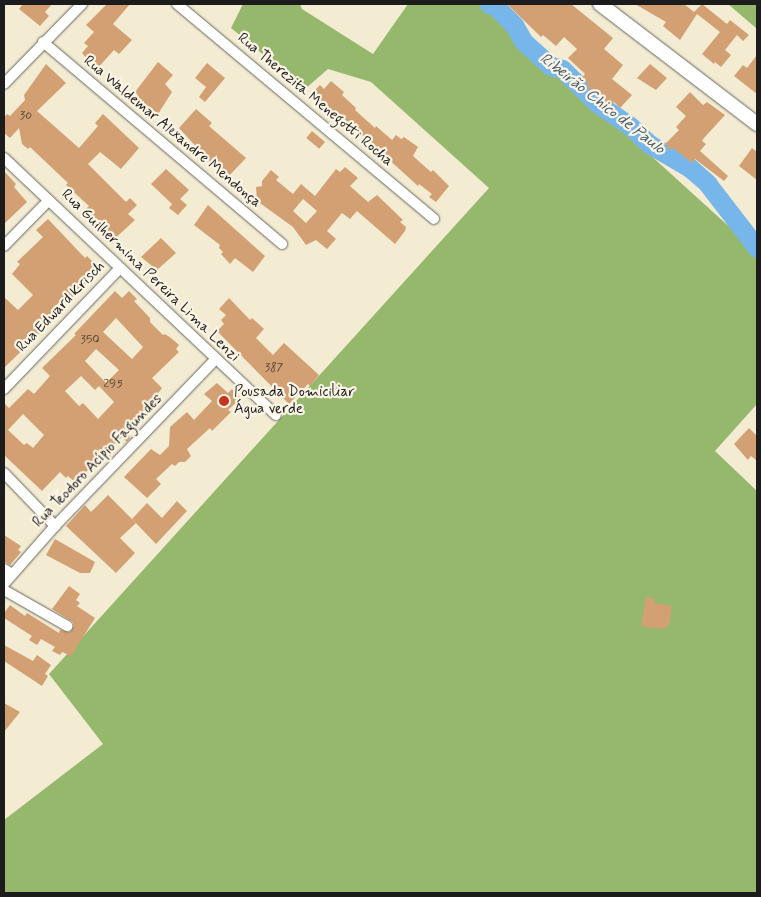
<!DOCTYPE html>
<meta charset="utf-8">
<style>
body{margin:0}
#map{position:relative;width:761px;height:897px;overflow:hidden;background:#f3ecd3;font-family:Mynerve,sans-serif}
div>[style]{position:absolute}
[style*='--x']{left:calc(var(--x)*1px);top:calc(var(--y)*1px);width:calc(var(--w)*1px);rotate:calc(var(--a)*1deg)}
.forest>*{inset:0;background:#96b86c}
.river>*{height:19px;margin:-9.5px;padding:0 9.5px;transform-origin:9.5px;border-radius:9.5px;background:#77b6ea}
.building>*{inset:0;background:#d2a073;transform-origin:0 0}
.roads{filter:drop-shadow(0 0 1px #67655c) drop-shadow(0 0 1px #67655c)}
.minor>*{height:10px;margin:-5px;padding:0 5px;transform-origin:5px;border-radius:5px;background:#fff}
.major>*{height:14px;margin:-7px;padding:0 7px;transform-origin:7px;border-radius:7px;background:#fff}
.dots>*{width:14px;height:14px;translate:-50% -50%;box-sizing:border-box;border:2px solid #fcf5e5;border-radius:50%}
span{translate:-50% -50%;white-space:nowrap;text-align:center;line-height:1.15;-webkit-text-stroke:4.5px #fcf5e5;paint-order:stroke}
.number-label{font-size:12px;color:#4a3d32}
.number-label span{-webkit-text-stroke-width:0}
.street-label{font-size:15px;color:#1c1c1c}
.poi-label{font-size:15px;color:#1c1c1c}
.left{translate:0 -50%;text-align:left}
.water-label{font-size:16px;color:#405a6e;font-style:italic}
.frame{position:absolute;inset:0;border:5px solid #1c1c1c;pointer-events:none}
</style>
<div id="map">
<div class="forest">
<div style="clip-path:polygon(243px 4px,300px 4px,302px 9px,373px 54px,408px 4px,484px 4px,757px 252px,757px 404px,715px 451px,757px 491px,757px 893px,4px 893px,4px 820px,103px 744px,49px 674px,489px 188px,371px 82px,328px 69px,305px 89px,231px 28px)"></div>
<div style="clip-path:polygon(728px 4px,757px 4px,757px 29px)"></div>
</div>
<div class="river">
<div style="--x:489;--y:4;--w:6;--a:18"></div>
<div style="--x:495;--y:6;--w:27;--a:45"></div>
<div style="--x:514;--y:25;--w:20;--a:60"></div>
<div style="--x:524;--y:42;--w:36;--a:42"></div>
<div style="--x:551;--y:66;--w:11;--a:15"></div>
<div style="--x:562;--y:69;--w:49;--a:44.2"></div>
<div style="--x:597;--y:103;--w:40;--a:34.9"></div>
<div style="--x:630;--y:126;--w:26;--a:43"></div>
<div style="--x:649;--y:144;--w:48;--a:30.3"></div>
<div style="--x:690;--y:168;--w:23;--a:41"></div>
<div style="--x:707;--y:183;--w:82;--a:52.4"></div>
</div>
<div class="building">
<div style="clip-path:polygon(23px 4px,52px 4px,45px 12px,49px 16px,40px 26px,19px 9px)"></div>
<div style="clip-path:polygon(107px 4px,130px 4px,113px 24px,132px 40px,119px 54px,114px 50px,96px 70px,82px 53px,88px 46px,84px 43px,94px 32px,86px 25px)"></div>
<div style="clip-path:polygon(507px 4px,571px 4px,613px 38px,604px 49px,623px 65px,612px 79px,632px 95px,620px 108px,614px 102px,610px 105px,586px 86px,588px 83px,582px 78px,585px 74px,568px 58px,577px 49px,564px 37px,556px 46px,543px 35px,541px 37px)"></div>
<div style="clip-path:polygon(635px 4px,684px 4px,694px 12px,702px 4px,727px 24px,730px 20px,749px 35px,743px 41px,737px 35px,725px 50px,731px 55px,721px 67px,715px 62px,714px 64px,702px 54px,720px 32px,697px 14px,680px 40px,663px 26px,666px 22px)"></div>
<div style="clip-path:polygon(757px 55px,757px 94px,734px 76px,743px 65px,747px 68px)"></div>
<div style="clip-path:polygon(158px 62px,173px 75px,165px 84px,172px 92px,158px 114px,137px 97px,138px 95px,135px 92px)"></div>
<div style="clip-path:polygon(207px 63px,225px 78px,205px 102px,199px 97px,206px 87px,195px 78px)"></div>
<div style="clip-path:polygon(46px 64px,66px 83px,37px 111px,79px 148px,98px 126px,95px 123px,103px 114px,139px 148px,121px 169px,100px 152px,88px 164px,126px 202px,130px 198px,137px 205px,128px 214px,135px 220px,110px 243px,81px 214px,89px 206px,66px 185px,68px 183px,30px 147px,28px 149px,22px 144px,19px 128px,10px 138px,4px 133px,4px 118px,7px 114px,10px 116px,25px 100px,24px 95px)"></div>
<div style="clip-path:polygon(650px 64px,667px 78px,656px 90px,637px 78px)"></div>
<div style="clip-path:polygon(331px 81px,344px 92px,342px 95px,356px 108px,355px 110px,375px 128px,376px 126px,392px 140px,396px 135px,401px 139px,404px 137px,418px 147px,413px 156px,431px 172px,433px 170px,449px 186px,436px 202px,429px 197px,432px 194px,419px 184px,418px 186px,342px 117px,340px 120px,311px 94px,320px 85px,324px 89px)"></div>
<div style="clip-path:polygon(690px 92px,703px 105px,707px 102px,725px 115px,704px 138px,702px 141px,706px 144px,700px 151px,728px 176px,724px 181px,695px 159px,692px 163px,673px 148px,671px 150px,665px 144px,679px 130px,676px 127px,686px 116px,676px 107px)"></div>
<div style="clip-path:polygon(196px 109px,212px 123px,209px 126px,246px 158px,226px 179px,179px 128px)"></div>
<div style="left:312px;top:131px;width:17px;height:9px;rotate:40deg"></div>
<div style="clip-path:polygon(752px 148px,757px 152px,757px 180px,739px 166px)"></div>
<div style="clip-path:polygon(evenodd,345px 167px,358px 178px,350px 186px,368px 202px,377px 195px,403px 220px,400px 222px,406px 227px,405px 231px,395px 244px,357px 211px,350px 219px,342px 213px,327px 231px,336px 239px,327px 249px,316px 240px,306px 245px,293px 227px,257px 201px,256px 187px,262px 186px,262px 181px,271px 170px,279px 177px,276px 180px,293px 194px,301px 184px,315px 196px,336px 169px,340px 172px,345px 167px,303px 199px,317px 211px,306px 223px,293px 211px,303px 199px)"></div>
<div style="clip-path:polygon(166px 169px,189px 190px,180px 199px,187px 205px,178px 215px,169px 208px,172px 204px,151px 184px)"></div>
<div style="clip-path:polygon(4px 171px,16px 184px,14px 187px,27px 202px,4px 224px)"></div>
<div style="clip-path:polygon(208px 205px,265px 256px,253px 272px,235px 258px,230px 264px,221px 254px,223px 252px,219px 248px,220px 245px,194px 225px)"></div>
<div style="clip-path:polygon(48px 219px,85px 258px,87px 256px,96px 265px,95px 267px,99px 271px,53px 316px,55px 318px,4px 368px,4px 297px,18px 310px,33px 295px,12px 274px,20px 264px,17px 262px,43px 237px,36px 230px)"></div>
<div style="clip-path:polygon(161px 238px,176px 253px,157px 270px,141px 257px)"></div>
<div style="clip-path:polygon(evenodd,115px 291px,122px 298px,129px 291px,137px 299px,134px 301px,150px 318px,150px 322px,163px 335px,165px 334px,171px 338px,179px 345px,176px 349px,179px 352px,152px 378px,162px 388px,146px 410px,124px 427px,130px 438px,127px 442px,122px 437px,108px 450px,112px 454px,106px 460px,102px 456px,86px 472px,88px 474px,78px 485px,68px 476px,66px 478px,60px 472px,42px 491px,4px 455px,4px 403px,9px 408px,28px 389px,34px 394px,50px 376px,42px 368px,76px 335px,74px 334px,115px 291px,116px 318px,143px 347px,132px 359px,103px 332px,116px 318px,115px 291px,96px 349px,119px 370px,106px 383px,85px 361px,96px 349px,115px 291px,81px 376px,95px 390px,99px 386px,114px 402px,98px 419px,83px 403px,79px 406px,65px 391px,81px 376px,115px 291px,23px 414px,44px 435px,33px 448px,27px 443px,24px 445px,8px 430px,23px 414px)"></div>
<div style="clip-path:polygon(229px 298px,250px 320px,252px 318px,264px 329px,256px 338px,273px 355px,284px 343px,319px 375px,310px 386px,308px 384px,289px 404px,217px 331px,224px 324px,221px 320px,226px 315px,219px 309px)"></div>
<div style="clip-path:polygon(217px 383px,228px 393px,232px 389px,241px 398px,228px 410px,231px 412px,212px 431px,210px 428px,187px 449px,191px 456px,185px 462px,179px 462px,175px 466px,172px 464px,156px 479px,161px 484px,147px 498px,124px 477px,151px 449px,160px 455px,169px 446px,170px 427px,187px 412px,194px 420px,212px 401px,204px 394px)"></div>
<div style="clip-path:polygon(749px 428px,757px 436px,757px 461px,751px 456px,748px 460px,734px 444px)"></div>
<div style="clip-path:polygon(108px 495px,136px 523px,120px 538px,135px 553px,116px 573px,66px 526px,85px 505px,91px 512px)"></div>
<div style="clip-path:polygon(177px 501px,187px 511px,156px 544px,132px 519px,147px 503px,162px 518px)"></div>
<div style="clip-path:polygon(4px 535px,21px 546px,18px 550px,21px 552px,10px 565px,4px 561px)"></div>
<div style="clip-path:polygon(55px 539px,95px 562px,90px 573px,80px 573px,46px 555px)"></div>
<div style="clip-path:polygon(69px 586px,80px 594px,76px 600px,80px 603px,77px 606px,95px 618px,71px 656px,62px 652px,60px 655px,52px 651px,55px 647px,41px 639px,37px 645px,29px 640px,32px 636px,4px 618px,4px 613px,10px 605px,25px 616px,27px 613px,59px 633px,60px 630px,70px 632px,74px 626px,73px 622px,52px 609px)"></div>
<div style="clip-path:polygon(646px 597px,655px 599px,654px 603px,672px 606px,669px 625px,663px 629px,641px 626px)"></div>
<div style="clip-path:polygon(4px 645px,33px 661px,37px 655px,51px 665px,45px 674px,48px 676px,42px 686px,4px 661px)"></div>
<div style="clip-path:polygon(4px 703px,20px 712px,4px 732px)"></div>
</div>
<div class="roads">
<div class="minor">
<div style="--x:177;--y:4;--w:335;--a:39.9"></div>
<div style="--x:43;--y:42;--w:313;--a:40.2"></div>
<div style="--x:4;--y:84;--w:112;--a:-45.7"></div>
<div style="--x:4;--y:158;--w:374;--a:43.4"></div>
<div style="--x:4;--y:246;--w:64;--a:-45.6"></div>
<div style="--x:4;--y:389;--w:166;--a:-46.2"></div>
<div style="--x:4;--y:473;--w:74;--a:46.1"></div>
<div style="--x:4;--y:569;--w:9;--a:32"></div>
<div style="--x:4;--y:584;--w:77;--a:-48.7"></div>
<div style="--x:55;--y:526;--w:231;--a:-46.1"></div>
<div style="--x:4;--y:590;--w:73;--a:29.7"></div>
</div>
<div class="major">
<div style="--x:600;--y:4;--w:198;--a:37.4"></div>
</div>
</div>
<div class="dots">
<div style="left:224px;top:401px;background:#c8321e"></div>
</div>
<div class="number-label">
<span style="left:26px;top:117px">30</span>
<span style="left:90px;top:341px">350</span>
<span style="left:274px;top:369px">387</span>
<span style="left:113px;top:385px">295</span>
</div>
<div class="street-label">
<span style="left:315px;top:100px;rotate:40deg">Rua Therezita Menegotti Rocha</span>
<span style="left:172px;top:132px;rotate:40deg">Rua Waldemar Alexandre Mendonça</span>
<span style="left:150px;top:276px;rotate:44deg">Rua Guilhermina Pereira Lima Lenzi</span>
<span style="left:61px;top:307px;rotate:-46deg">Rua Edward Krisch</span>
<span style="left:98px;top:461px;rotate:-46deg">Rua Teodoro Acípio Fagundes</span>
</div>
<div class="poi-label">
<span class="left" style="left:234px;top:401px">Pousada Domiciliar<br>Água verde</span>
</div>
<div class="water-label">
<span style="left:602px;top:104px;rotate:38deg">Ribeirão Chico de Paulo</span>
</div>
<div class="frame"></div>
</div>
